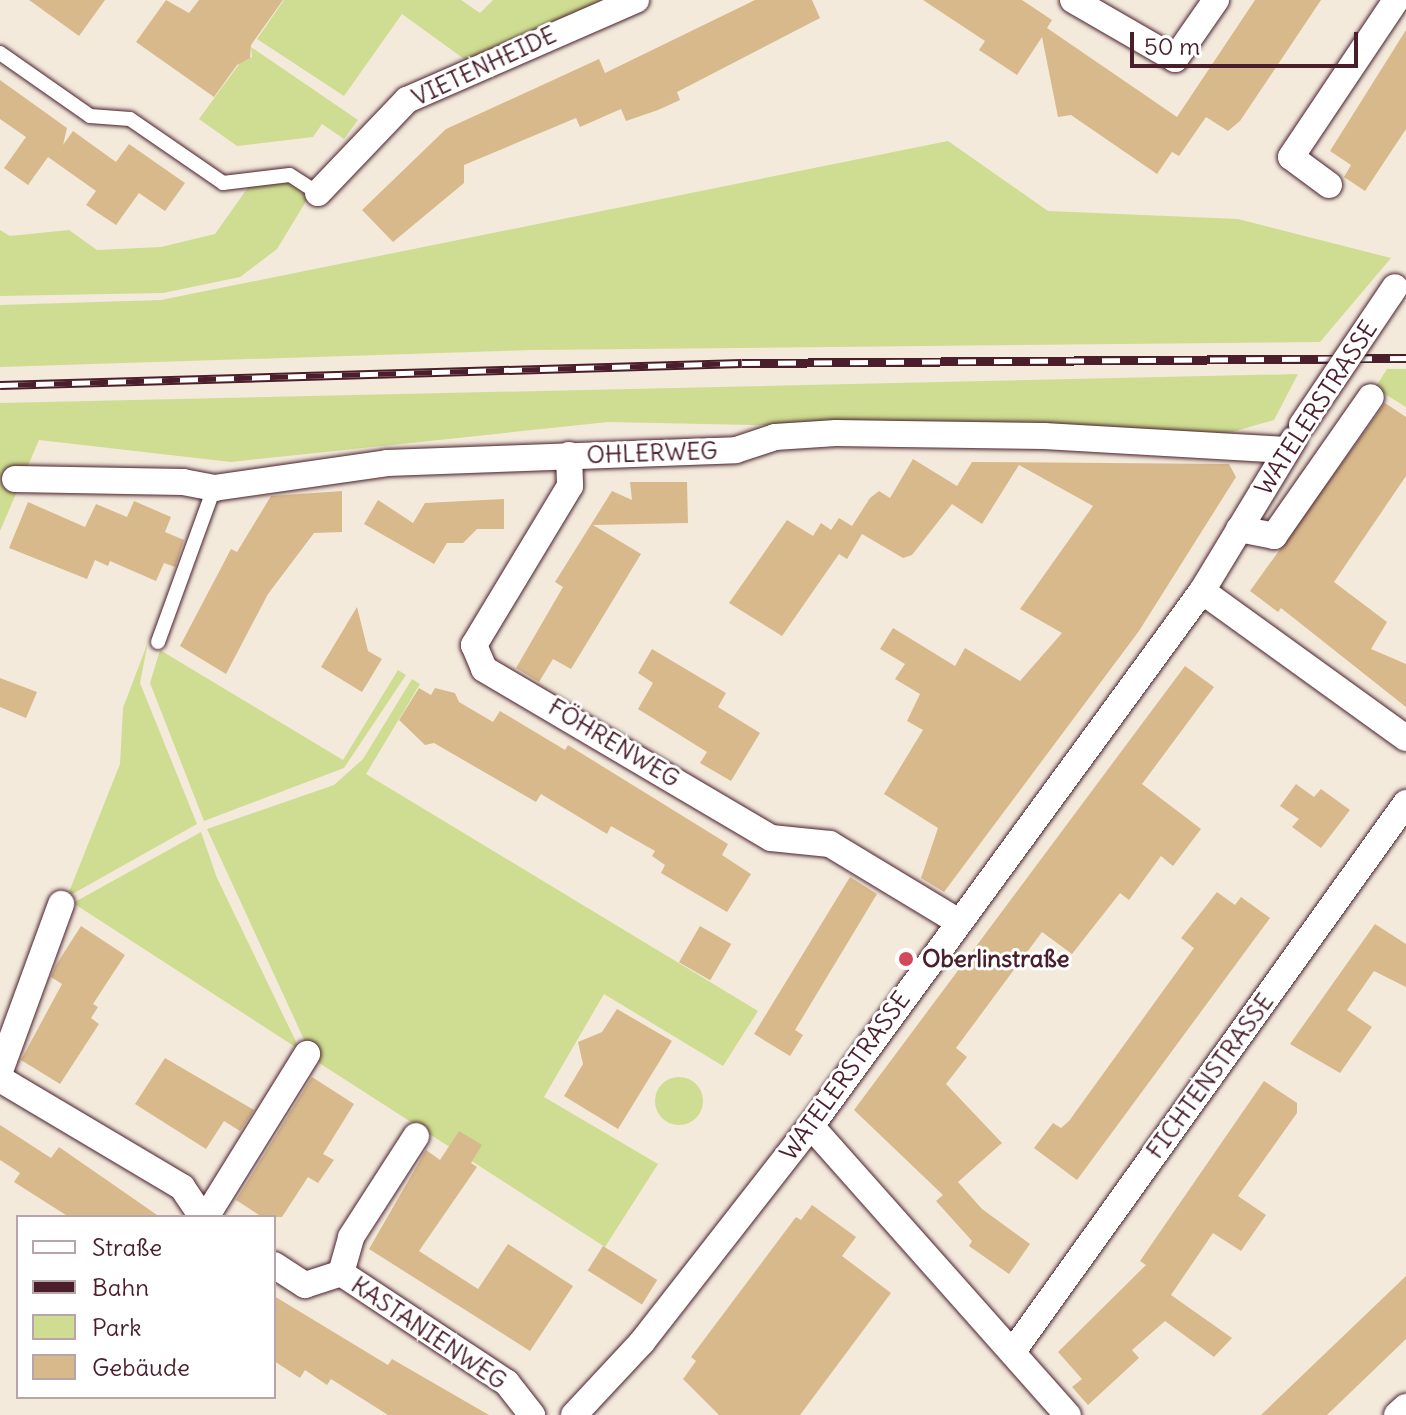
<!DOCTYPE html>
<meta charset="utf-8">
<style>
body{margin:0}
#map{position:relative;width:1406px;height:1415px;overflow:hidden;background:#f3eadc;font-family:Delius,sans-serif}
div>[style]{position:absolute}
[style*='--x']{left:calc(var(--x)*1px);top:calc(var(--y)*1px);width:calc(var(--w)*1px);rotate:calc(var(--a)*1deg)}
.green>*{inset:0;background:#cedd91}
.round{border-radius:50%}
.building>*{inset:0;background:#d8b98b;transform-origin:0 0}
.roads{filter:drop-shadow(0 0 2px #4a1f2b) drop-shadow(0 0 2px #4a1f2b)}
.lane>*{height:14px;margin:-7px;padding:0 7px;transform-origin:7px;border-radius:7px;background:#fff}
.street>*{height:26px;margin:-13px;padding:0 13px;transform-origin:13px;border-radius:13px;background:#fff}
.rail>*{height:9px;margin-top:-4.5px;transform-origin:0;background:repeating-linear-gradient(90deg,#fff 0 18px,#4a1f2b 0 36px);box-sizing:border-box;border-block:2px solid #4a1f2b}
.bridges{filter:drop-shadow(0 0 2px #4a1f2b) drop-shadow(0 0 2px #4a1f2b)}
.street-bridge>*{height:26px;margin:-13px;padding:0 13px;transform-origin:13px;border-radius:13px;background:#fff}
.dots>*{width:22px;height:22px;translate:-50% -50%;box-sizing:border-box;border:4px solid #fff;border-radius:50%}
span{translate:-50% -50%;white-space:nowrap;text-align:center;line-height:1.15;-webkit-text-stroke:6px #fff;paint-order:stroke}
.street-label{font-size:24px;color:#4a1f2b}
.poi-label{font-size:24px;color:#4a1f2b;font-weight:700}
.left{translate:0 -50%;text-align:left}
.legend{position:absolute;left:16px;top:1215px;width:260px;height:184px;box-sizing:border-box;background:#fff;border:2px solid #b7a5aa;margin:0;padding:10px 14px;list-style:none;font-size:24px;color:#4a1f2b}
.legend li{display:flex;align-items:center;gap:16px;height:40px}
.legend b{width:40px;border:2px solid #b7a5aa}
.scale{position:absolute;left:1130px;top:32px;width:228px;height:36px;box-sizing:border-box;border:4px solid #4a1f2b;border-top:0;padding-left:10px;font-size:24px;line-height:28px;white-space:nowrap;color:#4a1f2b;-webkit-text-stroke:6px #fff;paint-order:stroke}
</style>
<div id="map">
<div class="green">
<div style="clip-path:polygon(284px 0,461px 0,480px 13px,493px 0,609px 0,467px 61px,402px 14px,344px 96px,257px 39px)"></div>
<div style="clip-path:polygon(251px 47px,358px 120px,344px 139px,322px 124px,313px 137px,237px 146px,199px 119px,242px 60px,252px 57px)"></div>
<div style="clip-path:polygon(948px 141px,1048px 211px,1238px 219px,1391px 258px,1320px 342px,533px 350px,0 367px,0 305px,161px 300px)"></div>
<div style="clip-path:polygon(290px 182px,308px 198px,277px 249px,240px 277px,163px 293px,0 296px,0 230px,10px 236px,69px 230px,97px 250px,161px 247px,215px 234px,249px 186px)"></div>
<div style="clip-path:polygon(1387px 369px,1406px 369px,1406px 407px,1375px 388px)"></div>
<div style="clip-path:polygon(1298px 374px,1274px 420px,1222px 435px,608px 422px,231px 462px,39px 440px,0 531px,0 403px)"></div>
<div style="clip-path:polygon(148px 642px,140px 683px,197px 824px,67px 897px,120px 764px,123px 708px)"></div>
<div style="clip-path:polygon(160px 650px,343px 760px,398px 670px,406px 675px,344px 768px,204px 821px,150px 683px)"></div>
<div style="clip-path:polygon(412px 679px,420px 684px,366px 774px,758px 1011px,723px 1066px,604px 994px,544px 1097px,658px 1164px,605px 1247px,313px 1059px,207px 829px,334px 785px,363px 759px)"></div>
<div style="clip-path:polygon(201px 832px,217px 878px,300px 1050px,73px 903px)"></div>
<div class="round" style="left:655px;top:1077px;width:48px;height:48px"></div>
</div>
<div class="building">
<div style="clip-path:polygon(29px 0,105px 0,79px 36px)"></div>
<div style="clip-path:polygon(166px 0,189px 13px,199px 0,283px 0,251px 45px,250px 58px,237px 65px,214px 97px,136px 42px)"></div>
<div style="clip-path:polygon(755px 0,812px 0,820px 18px,677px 92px,680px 100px,658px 110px,626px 121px,621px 109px,580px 127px,576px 118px,464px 165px,464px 183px,393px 242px,362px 210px,446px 129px,599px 59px,605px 73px)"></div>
<div style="clip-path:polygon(923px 0,1022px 0,1052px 20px,1047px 28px,1177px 117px,1255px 0,1321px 0,1240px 121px,1228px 131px,1206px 117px,1179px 156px,1172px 152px,1157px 174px,1071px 115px,1058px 117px,1042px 37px,1017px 75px,979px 50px,985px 41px)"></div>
<div style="clip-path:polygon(1406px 30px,1406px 129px,1365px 191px,1344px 177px,1351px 165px,1330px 151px)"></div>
<div style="clip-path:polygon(0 80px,67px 128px,63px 145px,73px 131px,116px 162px,129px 144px,185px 183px,165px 211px,139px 193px,116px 225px,86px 205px,96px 191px,48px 157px,28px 185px,4px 168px,26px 137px,0 119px)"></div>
<div style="clip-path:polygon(1385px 403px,1406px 417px,1406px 476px,1334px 582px,1387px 622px,1371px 649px,1406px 664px,1406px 707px,1281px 608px,1278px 612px,1250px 591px)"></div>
<div style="clip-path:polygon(913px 459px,957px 486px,972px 462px,1229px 464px,1236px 477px,1139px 631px,944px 892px,921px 878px,938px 828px,884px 794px,923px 730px,907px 721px,920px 694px,895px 679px,905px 664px,880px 649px,893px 628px,955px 666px,965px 648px,1020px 681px,1062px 633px,1020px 609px,1093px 506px,1019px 465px,982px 524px,952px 504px,912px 555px,903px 558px,862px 534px,847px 559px,839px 554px,782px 636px,729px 603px,787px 520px,813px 536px,821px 523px,831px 530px,839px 518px,852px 526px,870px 498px,879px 491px,890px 498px)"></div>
<div style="clip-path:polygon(630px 482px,687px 482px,688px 523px,593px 525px,641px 554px,571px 669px,553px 659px,539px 682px,516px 668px,563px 587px,555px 582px,612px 491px,632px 500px)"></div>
<div style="clip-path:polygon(342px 491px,342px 532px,314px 533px,268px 594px,226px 674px,180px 646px,231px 549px,237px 552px,271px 496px)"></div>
<div style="clip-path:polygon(504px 499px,504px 529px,477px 529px,463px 543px,447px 543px,434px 564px,364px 524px,378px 500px,413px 523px,425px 503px)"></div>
<div style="clip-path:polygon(134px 501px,171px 517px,165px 532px,184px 540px,175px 567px,164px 563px,156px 581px,110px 561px,108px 566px,95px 560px,87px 579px,9px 548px,28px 502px,85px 527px,96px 504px,127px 517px)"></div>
<div style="clip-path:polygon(357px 607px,368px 651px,382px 659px,362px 692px,321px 667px)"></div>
<div style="clip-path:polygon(652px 649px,726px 693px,718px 707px,760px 733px,731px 781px,700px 763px,707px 752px,638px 709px,653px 683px,638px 673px)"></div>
<div style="clip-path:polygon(1185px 666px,1214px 687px,1142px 784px,1201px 829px,1173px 866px,1161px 856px,1129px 900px,1120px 893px,1072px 954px,1042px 932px,956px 1048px,967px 1057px,946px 1084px,1002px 1143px,958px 1182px,982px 1209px,1030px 1244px,1009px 1274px,969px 1246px,972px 1241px,936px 1201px,943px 1195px,854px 1110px)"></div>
<div style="clip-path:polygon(0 678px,37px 692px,26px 718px,0 707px)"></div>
<div style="clip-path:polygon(419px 688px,431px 695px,435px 688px,455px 693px,459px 702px,493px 722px,500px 711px,565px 750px,568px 745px,728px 844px,722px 855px,751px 874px,727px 912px,661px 873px,665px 865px,652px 856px,655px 851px,611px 826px,607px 834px,541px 794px,536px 802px,434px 743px,425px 745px,399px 720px)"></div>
<div style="clip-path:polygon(1296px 784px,1314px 797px,1321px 789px,1350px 810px,1321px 848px,1292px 827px,1299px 819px,1280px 806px)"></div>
<div style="clip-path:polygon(850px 877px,877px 894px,795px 1030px,803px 1035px,790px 1056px,754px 1034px)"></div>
<div style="clip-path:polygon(1217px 892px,1235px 905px,1241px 897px,1270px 918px,1077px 1180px,1034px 1148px,1053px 1123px,1061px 1128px,1069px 1121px,1194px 948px,1181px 938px)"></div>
<div style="clip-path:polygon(1375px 924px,1406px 944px,1406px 987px,1374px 971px,1347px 1010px,1372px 1027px,1340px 1073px,1290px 1044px)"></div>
<div style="clip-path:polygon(81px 926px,125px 955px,93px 1004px,98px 1007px,91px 1018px,99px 1024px,60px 1084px,21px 1060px,62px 984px,51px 977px,56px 965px)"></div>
<div style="left:700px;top:926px;width:36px;height:42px;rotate:30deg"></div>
<div style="clip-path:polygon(617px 1009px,672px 1041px,618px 1129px,564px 1096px,583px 1064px,578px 1042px,602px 1032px)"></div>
<div style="clip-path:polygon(165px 1058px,254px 1110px,240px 1131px,224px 1121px,206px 1149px,135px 1104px)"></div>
<div style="clip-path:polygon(312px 1077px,354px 1104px,323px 1154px,334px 1160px,318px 1183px,308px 1177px,282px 1217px,262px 1217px,236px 1200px)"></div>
<div style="clip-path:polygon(1264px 1081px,1297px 1103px,1297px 1113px,1238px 1196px,1266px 1215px,1241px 1251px,1213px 1233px,1171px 1295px,1232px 1338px,1214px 1357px,1165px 1321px,1132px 1350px,1139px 1358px,1088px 1405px,1072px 1387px,1082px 1379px,1058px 1352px,1146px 1265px,1140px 1261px)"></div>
<div style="clip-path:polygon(0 1125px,51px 1158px,59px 1147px,160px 1217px,69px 1217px,14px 1182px,20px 1173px,0 1160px)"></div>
<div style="clip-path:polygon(459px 1131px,482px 1145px,471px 1163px,477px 1167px,419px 1251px,478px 1289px,508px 1244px,573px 1286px,530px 1351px,369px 1249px,426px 1150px,440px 1160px)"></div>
<div style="clip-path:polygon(812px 1205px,856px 1237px,842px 1256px,891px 1293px,800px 1415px,719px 1415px,683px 1379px,696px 1361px,691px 1357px,796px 1217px,801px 1220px)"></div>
<div style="left:603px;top:1246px;width:64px;height:29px;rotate:32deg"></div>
<div style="clip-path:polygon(1406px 1276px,1406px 1339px,1327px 1415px,1261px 1415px)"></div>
<div style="clip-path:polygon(274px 1296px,388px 1365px,392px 1359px,489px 1415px,388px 1415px,331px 1379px,327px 1385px,305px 1370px,300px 1378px,274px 1361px)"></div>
</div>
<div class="roads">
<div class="lane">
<div style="--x:0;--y:53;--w:110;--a:35"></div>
<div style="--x:90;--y:116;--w:40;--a:4.3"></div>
<div style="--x:130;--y:119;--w:113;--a:34.5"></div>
<div style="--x:223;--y:183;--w:67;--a:-6.8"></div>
<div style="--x:290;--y:175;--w:33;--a:33"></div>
<div style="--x:158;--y:642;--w:164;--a:-70"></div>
</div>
<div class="street">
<div style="--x:1073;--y:0;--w:118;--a:30"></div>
<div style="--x:1175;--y:59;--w:72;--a:-55.2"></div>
<div style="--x:1329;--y:185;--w:47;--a:-143.6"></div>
<div style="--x:1291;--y:157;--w:189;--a:-56.2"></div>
<div style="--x:318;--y:193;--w:129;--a:-46.3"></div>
<div style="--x:407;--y:100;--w:250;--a:-23.6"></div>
<div style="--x:569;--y:455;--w:31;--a:88"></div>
<div style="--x:570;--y:486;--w:186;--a:121.1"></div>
<div style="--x:474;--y:645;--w:26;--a:67"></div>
<div style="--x:484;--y:669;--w:333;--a:30.5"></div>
<div style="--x:771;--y:838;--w:59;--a:5.8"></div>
<div style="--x:830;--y:844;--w:151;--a:31.2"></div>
<div style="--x:15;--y:479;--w:168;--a:1"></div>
<div style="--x:183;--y:482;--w:32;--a:11"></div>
<div style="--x:214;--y:488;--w:175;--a:-8.2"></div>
<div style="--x:387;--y:463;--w:349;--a:-2.1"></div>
<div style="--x:736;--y:450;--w:41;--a:-18.4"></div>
<div style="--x:775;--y:437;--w:61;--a:-3.8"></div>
<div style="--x:836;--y:433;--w:208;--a:0.8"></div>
<div style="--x:1044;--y:436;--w:243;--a:3.3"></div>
<div style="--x:1239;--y:529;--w:36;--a:11"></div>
<div style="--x:1274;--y:536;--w:169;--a:-55.1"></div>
<div style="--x:1202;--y:591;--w:251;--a:35.8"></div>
<div style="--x:0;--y:1071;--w:178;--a:-69.9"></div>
<div style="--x:0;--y:1079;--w:212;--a:30.7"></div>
<div style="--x:182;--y:1187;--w:36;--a:56"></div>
<div style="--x:811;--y:1126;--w:387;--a:48.4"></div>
<div style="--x:206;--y:1217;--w:192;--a:-58.2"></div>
<div style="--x:274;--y:1265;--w:37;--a:33"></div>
<div style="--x:305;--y:1285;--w:38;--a:-18"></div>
<div style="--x:341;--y:1273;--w:199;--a:33.5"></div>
<div style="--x:507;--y:1383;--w:41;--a:52"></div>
<div style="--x:341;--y:1273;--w:37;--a:-74"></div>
<div style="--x:351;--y:1237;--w:120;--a:-57.2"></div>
<div style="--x:1014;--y:1350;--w:673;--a:-54.37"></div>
<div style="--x:574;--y:1415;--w:100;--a:-47"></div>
<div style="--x:642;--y:1342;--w:274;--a:-52"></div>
<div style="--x:811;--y:1126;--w:663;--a:-53.84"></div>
<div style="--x:1202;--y:591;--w:178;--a:-58.8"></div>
<div style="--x:1397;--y:1415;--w:12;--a:-42"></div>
</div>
</div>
<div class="rail">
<div style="--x:0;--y:385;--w:742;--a:-1.7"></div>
<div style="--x:742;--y:363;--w:664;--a:-0.43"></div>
</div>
<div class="bridges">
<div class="street-bridge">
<div style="--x:1302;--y:425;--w:166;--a:-56"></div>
</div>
</div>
<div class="dots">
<div style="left:906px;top:959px;background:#d1495b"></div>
</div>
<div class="street-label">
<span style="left:484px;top:66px;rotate:-25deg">VIETENHEIDE</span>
<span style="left:1316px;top:408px;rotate:-57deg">WATELERSTRASSE</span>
<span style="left:652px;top:453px;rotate:-2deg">OHLERWEG</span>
<span style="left:614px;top:743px;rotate:31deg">FÖHRENWEG</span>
<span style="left:845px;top:1076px;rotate:-54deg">WATELERSTRASSE</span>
<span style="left:1210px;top:1076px;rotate:-54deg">FICHTENSTRASSE</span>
<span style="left:429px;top:1333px;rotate:34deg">KASTANIENWEG</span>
</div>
<div class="poi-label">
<span class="left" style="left:922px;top:959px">Oberlinstraße</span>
</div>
<ul class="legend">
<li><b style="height:10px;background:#fff"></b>Straße</li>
<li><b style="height:10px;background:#4a1f2b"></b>Bahn</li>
<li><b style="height:22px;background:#cedd91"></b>Park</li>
<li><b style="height:22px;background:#d8b98b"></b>Gebäude</li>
</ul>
<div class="scale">50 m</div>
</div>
